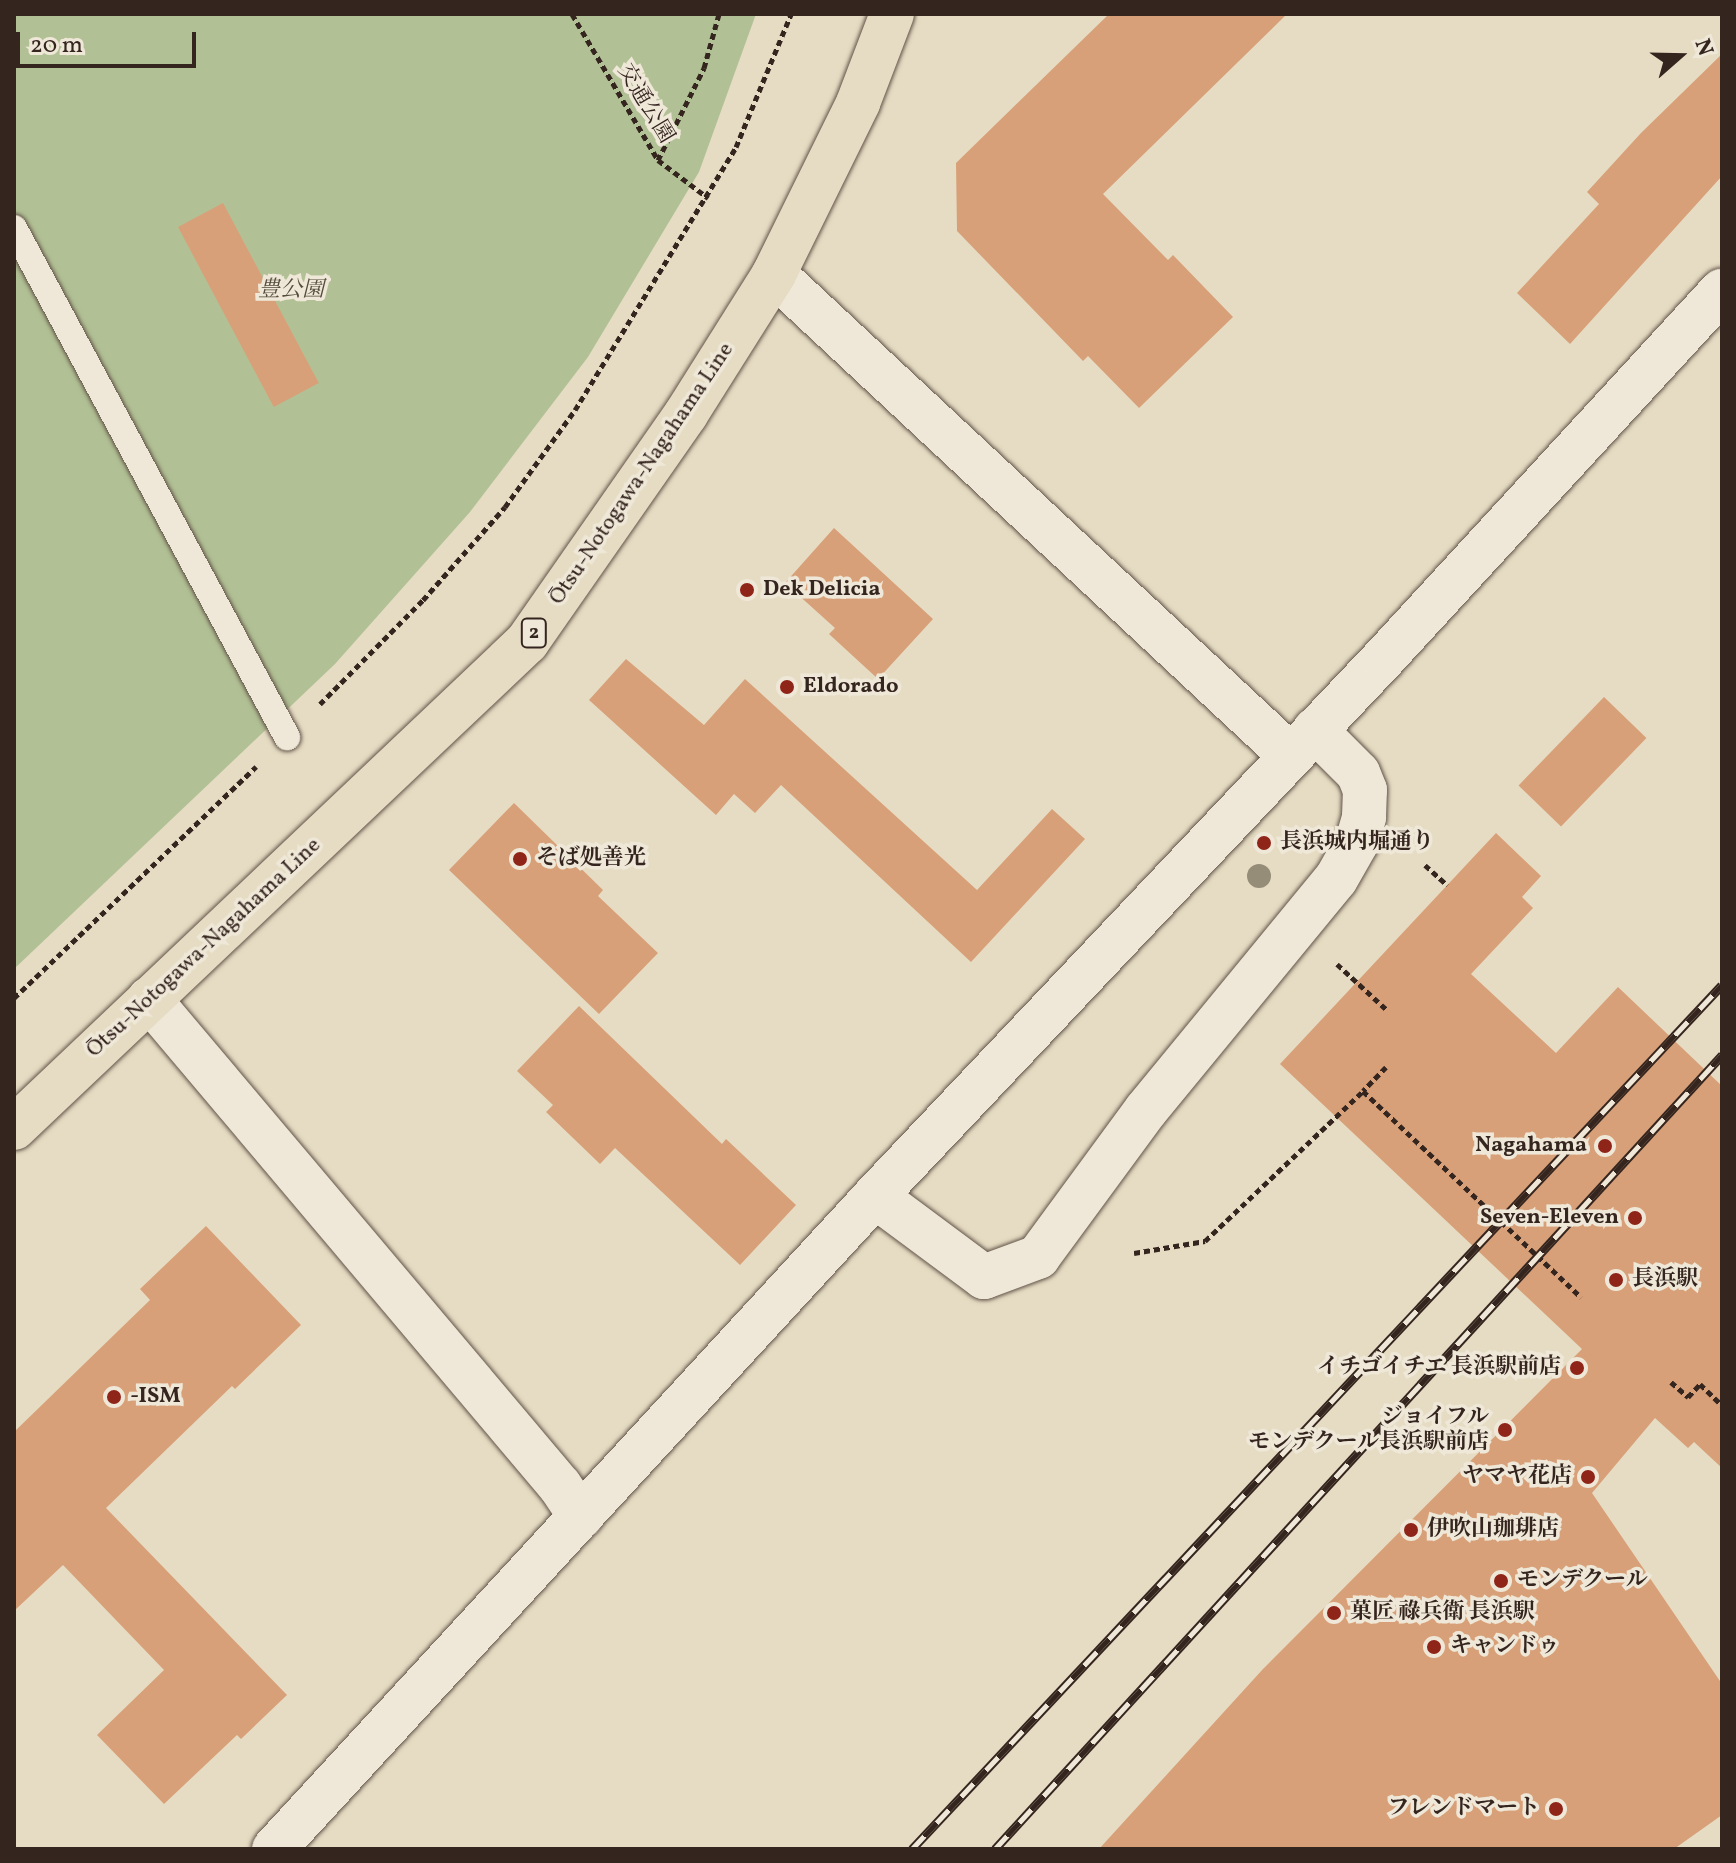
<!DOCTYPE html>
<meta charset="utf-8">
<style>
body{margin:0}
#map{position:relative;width:1736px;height:1863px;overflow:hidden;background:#e6dcc3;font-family:Vollkorn,"Noto Serif JP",serif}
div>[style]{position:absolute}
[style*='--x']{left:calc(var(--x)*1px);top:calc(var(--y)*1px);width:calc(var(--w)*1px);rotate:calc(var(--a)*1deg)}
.green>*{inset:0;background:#b2c195}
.building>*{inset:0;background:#d8a078;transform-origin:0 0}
.path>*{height:5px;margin-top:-2.5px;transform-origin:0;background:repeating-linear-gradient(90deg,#35251f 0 6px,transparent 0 10px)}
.roads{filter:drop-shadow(0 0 2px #615348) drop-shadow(0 0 2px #615348)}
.lane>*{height:26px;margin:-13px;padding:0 13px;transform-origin:13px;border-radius:13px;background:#efe8d8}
.street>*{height:44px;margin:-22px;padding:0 22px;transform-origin:22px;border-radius:22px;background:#efe8d8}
.secondary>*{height:44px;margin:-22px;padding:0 22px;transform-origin:22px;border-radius:22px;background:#efe8d8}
.primary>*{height:44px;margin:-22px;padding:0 22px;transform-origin:22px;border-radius:22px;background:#e6dcc3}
.rail>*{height:9px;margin-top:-4.5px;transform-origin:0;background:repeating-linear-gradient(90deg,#efe8d8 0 18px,#35251f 0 36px);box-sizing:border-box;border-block:2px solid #35251f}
.trees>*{width:24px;height:24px;margin:-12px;border-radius:50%;background:#968d79}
.dots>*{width:22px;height:22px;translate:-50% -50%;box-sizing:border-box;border:4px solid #efe8d8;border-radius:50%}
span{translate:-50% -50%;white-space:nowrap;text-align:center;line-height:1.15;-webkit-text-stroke:7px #efe8d8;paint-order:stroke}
.shield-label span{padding:2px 6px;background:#efe8d8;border:2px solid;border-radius:6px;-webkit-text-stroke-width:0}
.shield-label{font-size:20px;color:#35251f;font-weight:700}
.street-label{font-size:22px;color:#35251f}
.park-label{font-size:22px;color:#544c3c;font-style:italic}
.poi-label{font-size:22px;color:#35251f;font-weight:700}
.left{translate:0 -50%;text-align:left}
.right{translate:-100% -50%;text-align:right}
.frame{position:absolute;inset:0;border:16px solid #35251f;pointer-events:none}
.north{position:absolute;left:1640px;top:16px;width:80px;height:80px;-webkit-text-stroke:6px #efe8d8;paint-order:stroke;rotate:70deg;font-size:22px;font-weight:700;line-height:32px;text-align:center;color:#35251f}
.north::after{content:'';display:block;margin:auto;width:28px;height:36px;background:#35251f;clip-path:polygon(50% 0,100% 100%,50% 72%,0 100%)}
.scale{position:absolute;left:16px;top:32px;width:180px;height:36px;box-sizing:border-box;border:4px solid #35251f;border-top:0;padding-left:10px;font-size:24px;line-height:28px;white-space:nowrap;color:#35251f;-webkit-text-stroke:6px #efe8d8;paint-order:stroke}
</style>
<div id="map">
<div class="green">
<div style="clip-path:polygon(14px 14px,756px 14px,699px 172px,588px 357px,470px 512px,335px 664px,14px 969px)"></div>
</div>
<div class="building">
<div style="clip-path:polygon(1109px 14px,1287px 14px,1103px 194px,1168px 260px,1173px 255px,1233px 317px,1139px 408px,1088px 356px,1083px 361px,957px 231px,956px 163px)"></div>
<div style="clip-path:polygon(1722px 54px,1722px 176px,1570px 344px,1517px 293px,1599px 204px,1587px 192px,1641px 133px)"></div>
<div style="left:223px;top:203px;width:204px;height:51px;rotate:62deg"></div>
<div style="clip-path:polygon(834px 528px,933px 619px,878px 679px,829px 634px,835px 628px,785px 583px)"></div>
<div style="clip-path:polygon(626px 659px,704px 725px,745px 679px,977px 890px,1052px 809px,1085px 839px,971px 962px,781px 785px,755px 813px,734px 794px,716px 815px,589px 700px)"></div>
<div style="left:1604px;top:697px;width:59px;height:123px;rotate:44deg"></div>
<div style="clip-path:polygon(514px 803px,603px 890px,598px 896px,658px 953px,599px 1014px,449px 870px)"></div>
<div style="clip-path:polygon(1496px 833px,1541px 876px,1522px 897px,1533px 908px,1471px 974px,1556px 1053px,1618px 987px,1722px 1086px,1722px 1468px,1694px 1442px,1688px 1448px,1655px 1418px,1592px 1493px,1722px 1684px,1722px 1815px,1674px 1849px,1099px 1849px,1263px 1669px,1582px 1349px,1280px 1064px)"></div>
<div style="clip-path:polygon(579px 1006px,722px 1144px,726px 1139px,796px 1205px,740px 1265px,615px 1148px,600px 1164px,546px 1112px,553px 1105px,517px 1071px)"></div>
<div style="clip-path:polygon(206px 1226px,301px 1325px,235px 1389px,232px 1386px,106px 1508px,287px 1695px,241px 1739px,237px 1735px,164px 1804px,97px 1735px,164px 1670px,63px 1565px,14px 1611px,14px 1432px,150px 1300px,140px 1289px)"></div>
</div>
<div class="path">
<div style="--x:572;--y:14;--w:169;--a:59.5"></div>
<div style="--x:658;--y:160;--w:103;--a:-63.4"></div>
<div style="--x:704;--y:68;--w:56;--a:-74.5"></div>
<div style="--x:658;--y:160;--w:63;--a:37.2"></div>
<div style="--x:320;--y:704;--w:146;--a:-45.3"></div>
<div style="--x:423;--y:600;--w:124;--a:-48.6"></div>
<div style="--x:505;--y:507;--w:120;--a:-54.2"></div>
<div style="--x:575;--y:410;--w:308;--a:-58.5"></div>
<div style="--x:736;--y:147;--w:144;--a:-67.5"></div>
<div style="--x:1425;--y:865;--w:30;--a:42"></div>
<div style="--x:1337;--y:964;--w:67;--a:42.6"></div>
<div style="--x:14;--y:998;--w:335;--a:-43.7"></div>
<div style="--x:1386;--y:1067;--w:33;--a:134"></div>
<div style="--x:1363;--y:1091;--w:300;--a:43.4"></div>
<div style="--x:1134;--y:1253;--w:72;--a:-9.6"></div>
<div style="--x:1205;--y:1241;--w:218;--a:-43.5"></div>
<div style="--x:1671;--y:1382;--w:23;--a:41"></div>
<div style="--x:1688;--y:1397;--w:18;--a:-47"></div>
<div style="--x:1700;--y:1384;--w:30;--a:44"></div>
</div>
<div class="roads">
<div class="lane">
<div style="--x:14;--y:228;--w:578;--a:61.79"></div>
</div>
<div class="street">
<div style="--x:149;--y:999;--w:637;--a:49.84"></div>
<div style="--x:560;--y:1486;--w:37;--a:56"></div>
<div style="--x:875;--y:1196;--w:136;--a:36.6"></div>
<div style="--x:984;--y:1277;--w:58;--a:-20.3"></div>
<div style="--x:1038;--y:1257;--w:182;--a:-53.7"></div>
<div style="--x:1146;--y:1110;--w:299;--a:-50.6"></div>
<div style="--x:1336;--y:879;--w:43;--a:-60.4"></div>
<div style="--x:1357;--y:842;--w:26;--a:-74"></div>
<div style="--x:1364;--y:817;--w:27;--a:-88"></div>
<div style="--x:1365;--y:790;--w:18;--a:-112"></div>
<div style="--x:1358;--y:773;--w:61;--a:-135"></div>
</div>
<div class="secondary">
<div style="--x:774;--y:274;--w:707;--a:42.99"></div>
<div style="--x:274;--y:1849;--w:887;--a:-47.37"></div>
<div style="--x:875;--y:1196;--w:741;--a:-46.59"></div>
<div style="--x:1384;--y:658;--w:499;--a:-47.4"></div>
</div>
<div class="primary">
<div style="--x:14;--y:1128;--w:707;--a:-43.45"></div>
<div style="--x:527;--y:642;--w:278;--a:-55.1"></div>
<div style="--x:686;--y:414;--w:165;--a:-57.8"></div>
<div style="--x:774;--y:274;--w:191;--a:-63.8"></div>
<div style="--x:858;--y:103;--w:95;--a:-69.1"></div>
</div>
</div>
<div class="rail">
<div style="--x:912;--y:1849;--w:1184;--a:-46.85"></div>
<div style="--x:995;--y:1849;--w:1077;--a:-47.52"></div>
</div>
<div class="trees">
<div style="left:1259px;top:876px"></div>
</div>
<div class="dots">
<div style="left:747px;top:590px;background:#8f2418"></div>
<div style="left:787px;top:687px;background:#8f2418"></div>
<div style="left:1264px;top:843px;background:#8f2418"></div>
<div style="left:520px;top:859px;background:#8f2418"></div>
<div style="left:1605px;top:1146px;background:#8f2418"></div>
<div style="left:1635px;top:1218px;background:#8f2418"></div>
<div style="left:1616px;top:1280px;background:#8f2418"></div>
<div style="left:1577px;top:1368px;background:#8f2418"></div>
<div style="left:114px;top:1397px;background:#8f2418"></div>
<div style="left:1505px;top:1430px;background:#8f2418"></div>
<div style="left:1588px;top:1477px;background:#8f2418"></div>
<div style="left:1411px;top:1530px;background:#8f2418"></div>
<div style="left:1501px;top:1581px;background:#8f2418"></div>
<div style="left:1334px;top:1613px;background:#8f2418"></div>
<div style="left:1434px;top:1647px;background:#8f2418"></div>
<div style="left:1556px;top:1809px;background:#8f2418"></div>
</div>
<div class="shield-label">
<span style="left:534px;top:633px">2</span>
</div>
<div class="street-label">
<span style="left:645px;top:104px;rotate:59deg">交通公園</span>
<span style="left:642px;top:474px;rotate:-56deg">Ōtsu-Notogawa-Nagahama Line</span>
<span style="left:204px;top:948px;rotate:-43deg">Ōtsu-Notogawa-Nagahama Line</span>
</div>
<div class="park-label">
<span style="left:291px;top:291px">豊公園</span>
</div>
<div class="poi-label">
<span class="left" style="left:763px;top:590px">Dek Delicia</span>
<span class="left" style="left:803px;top:687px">Eldorado</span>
<span class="left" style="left:1280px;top:843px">長浜城内堀通り</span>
<span class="left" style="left:536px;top:859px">そば処善光</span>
<span class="right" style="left:1587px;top:1146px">Nagahama</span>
<span class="right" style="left:1619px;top:1218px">Seven-Eleven</span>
<span class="left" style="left:1632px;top:1280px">長浜駅</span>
<span class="right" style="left:1561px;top:1368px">イチゴイチエ 長浜駅前店</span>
<span class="left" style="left:130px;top:1397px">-ISM</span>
<span class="right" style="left:1489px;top:1430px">ジョイフル<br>モンデクール長浜駅前店</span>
<span class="right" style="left:1572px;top:1477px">ヤマヤ花店</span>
<span class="left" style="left:1427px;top:1530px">伊吹山珈琲店</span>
<span class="left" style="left:1517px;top:1581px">モンデクール</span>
<span class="left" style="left:1350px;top:1613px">菓匠 祿兵衛 長浜駅</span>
<span class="left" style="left:1450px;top:1647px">キャンドゥ</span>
<span class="right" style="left:1540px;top:1809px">フレンドマート</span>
</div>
<div class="frame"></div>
<div class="north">N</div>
<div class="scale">20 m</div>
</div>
